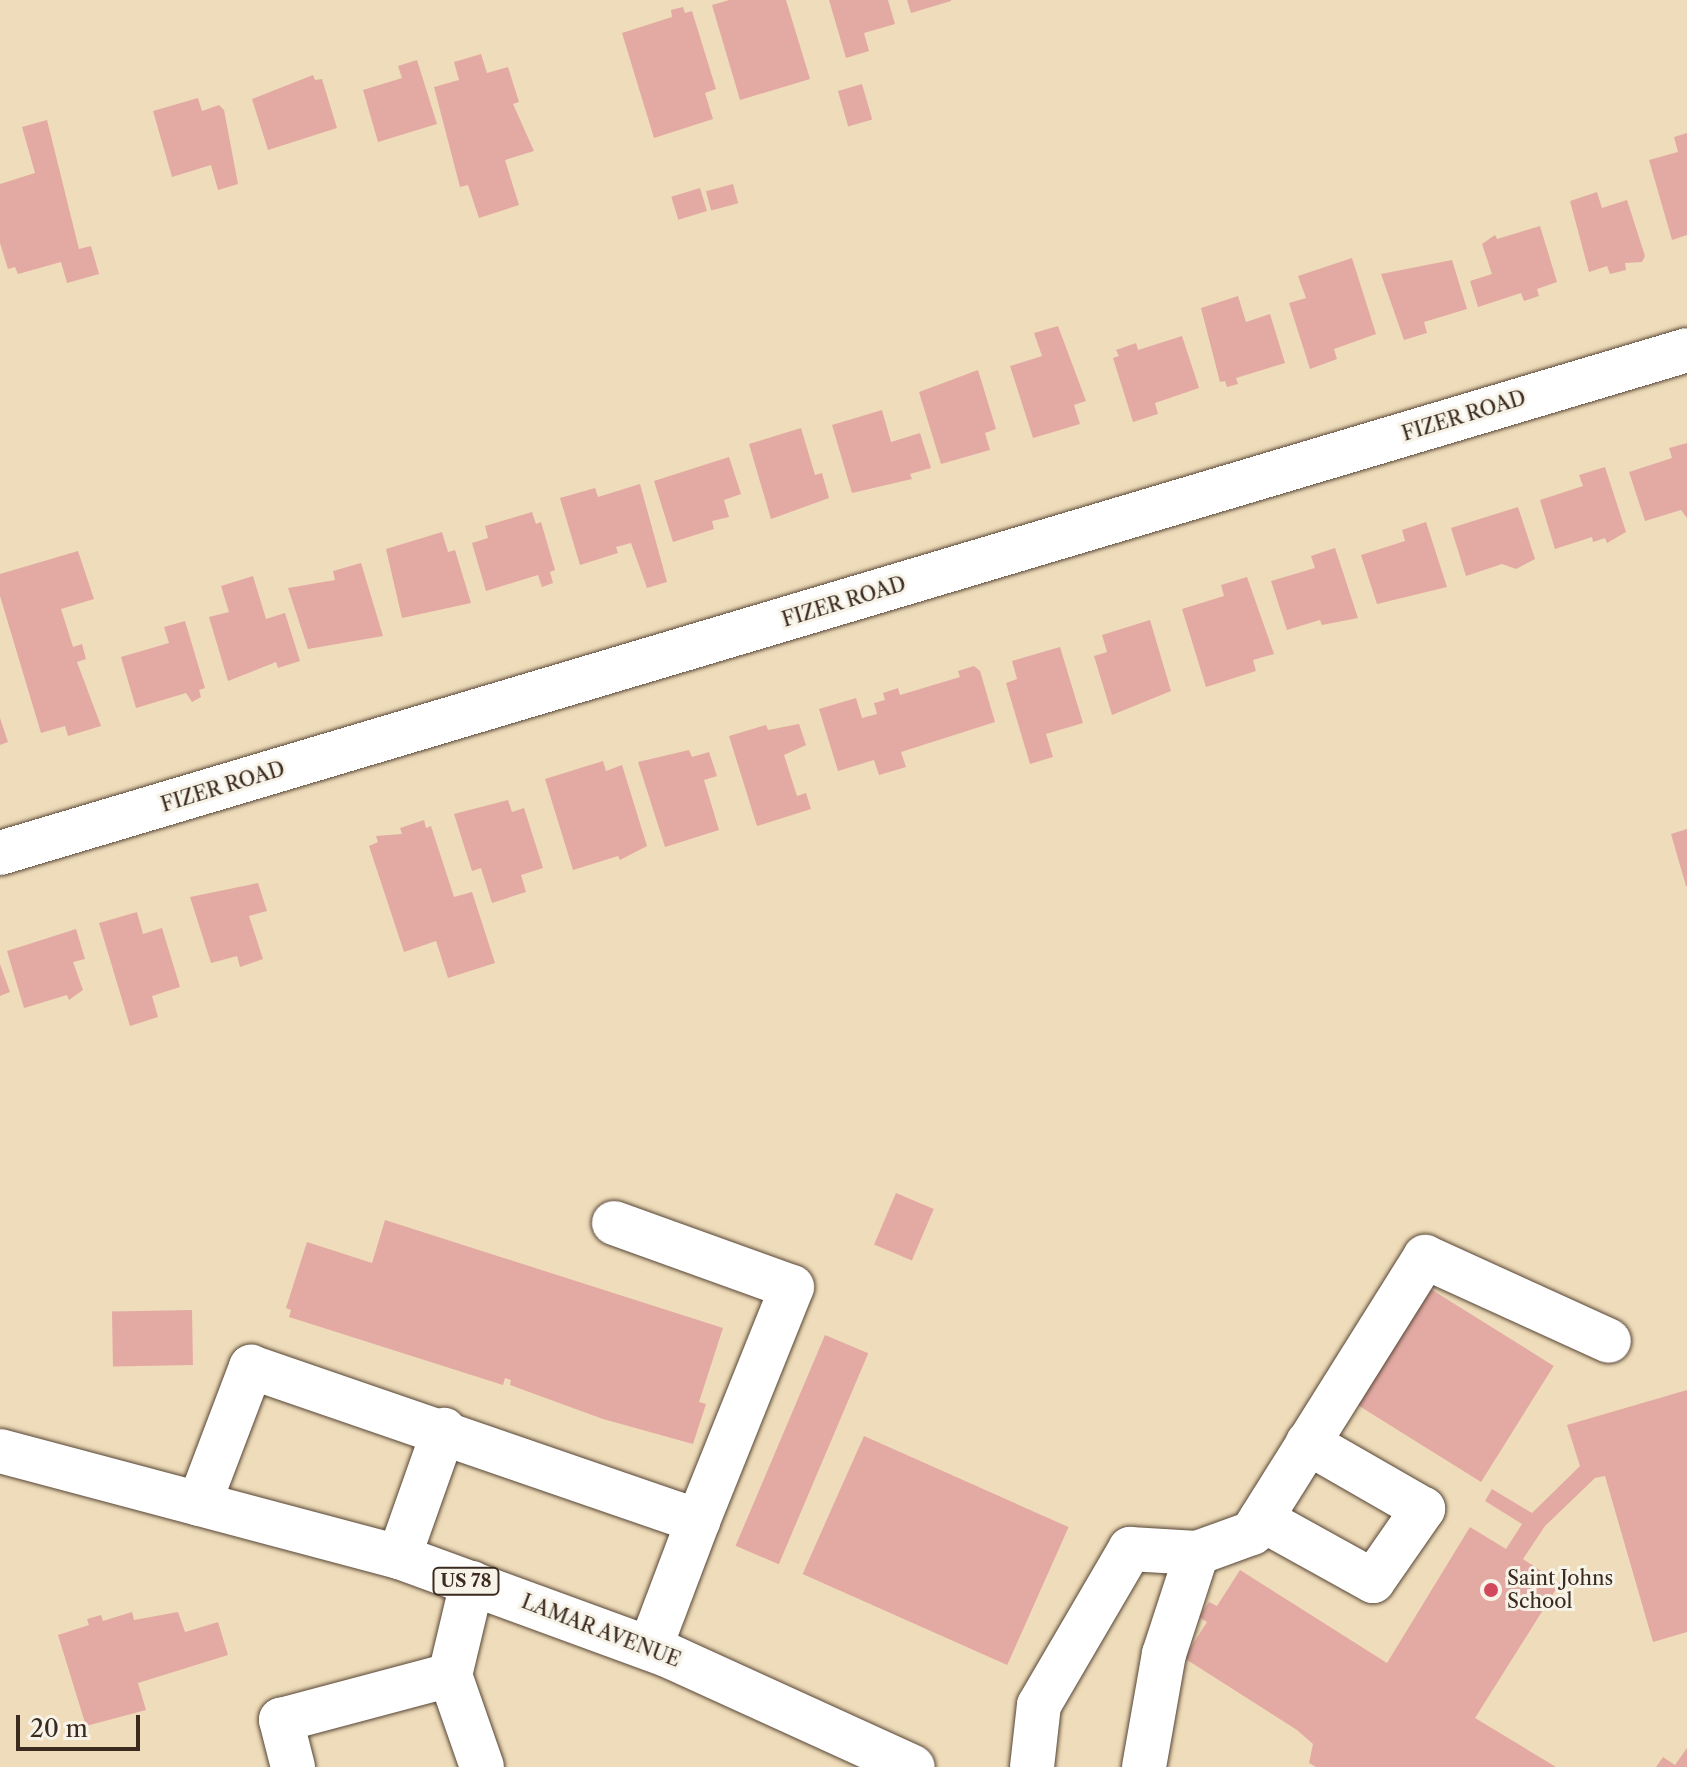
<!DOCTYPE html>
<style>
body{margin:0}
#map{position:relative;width:1687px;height:1767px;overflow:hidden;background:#efdcba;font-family:"Libre Caslon Text",serif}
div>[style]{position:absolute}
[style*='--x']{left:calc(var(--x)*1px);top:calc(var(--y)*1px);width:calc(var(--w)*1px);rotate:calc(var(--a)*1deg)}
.building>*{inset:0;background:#e3aaa4;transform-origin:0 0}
.roads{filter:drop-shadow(0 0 2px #564535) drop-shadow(0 0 2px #564535)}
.minor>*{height:44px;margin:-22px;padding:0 22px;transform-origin:22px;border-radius:22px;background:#fff}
.major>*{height:44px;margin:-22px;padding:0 22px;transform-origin:22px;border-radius:22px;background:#fff}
.dots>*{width:22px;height:22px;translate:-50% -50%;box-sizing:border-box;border:4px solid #f7f3e8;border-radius:50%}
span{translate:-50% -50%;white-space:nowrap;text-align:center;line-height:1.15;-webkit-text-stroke:6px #f7f3e8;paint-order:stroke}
.shield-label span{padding:2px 6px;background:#f7f3e8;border:2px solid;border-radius:6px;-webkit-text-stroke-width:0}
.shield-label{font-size:18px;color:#3b2a1e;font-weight:700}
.street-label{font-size:20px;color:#3b2a1e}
.poi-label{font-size:20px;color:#3b2a1e}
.left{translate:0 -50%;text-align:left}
.scale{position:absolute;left:16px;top:1715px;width:124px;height:36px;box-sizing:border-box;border:4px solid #3b2a1e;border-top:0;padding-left:10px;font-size:24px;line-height:28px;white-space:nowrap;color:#3b2a1e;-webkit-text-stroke:6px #f7f3e8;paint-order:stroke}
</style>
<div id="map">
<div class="building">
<div style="clip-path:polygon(729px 0,786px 0,810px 79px,740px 100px,712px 5px)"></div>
<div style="clip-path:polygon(829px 0,888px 0,895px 24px,864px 33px,869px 51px,846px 58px)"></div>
<div style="clip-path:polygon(907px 0,951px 0,951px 1px,911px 13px)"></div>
<div style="clip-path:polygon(683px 7px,685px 13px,692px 11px,716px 89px,705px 93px,713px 119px,654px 138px,622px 33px,672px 17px,671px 10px)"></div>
<div style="clip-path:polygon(481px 54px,487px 73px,508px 67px,519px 102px,513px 104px,534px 151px,505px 160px,519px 205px,479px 218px,468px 185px,460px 187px,434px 87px,459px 80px,454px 62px)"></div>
<div style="clip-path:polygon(417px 60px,437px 124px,378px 142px,363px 90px,402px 78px,398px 66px)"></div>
<div style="clip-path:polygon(313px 75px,315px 80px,322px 79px,337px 128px,268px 150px,252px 99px)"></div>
<div style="left:862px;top:84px;width:37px;height:25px;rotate:74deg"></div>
<div style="clip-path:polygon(198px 98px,202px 111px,219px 105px,224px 110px,238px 184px,218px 190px,211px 165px,172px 177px,153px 111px)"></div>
<div style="clip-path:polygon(47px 120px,79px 249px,91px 246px,99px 274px,67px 283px,61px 262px,18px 274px,15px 267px,8px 269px,0 243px,0 184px,35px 173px,22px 127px)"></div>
<div style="clip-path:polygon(1687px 133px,1687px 235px,1672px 240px,1649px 160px,1678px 152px,1674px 137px)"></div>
<div style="left:733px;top:184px;width:20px;height:28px;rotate:75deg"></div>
<div style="left:700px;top:188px;width:24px;height:30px;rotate:73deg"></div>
<div style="clip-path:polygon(1597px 192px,1602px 208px,1627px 200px,1645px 256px,1642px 262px,1625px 263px,1626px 270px,1610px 274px,1607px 266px,1589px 272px,1570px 201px)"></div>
<div style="clip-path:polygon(1540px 226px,1557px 282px,1537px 289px,1539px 296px,1524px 301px,1521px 293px,1478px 307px,1470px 281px,1492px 274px,1482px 244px,1495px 235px,1497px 239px)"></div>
<div style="clip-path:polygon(1352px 258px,1376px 334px,1334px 349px,1337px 359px,1310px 369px,1289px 303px,1306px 298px,1298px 276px)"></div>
<div style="clip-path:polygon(1452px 260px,1467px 309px,1424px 322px,1427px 333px,1404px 340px,1381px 274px)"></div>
<div style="clip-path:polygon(1238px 296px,1246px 322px,1270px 314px,1285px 363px,1236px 378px,1238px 384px,1227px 387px,1225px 381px,1220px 382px,1201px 308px)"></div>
<div style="clip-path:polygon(1058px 326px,1086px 401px,1074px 405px,1080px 424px,1033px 438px,1010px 366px,1042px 356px,1034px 333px)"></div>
<div style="clip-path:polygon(1182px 336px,1199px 388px,1155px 403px,1158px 414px,1133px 422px,1113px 358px,1119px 356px,1116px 350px,1136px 343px,1138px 350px)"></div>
<div style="clip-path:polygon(978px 370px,996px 429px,985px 433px,990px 450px,941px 464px,919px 392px)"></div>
<div style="clip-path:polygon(882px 410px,891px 442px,920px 433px,931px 468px,910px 474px,912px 479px,852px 493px,832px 425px)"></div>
<div style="clip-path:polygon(801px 428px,815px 475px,822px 473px,829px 498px,771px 519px,749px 444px)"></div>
<div style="clip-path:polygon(1687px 443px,1687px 518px,1681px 510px,1645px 521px,1629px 472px,1672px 458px,1669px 448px)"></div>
<div style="clip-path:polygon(729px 457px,741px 494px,724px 500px,729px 517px,712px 521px,714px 529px,673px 542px,654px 481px)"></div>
<div style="clip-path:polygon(1605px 467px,1626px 532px,1607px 543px,1605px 538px,1593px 542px,1592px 537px,1555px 549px,1540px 500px,1583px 486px,1579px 475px)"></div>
<div style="clip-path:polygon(640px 484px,667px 582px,647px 588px,631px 543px,616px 547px,618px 553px,580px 565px,560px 498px,595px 488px,598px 497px)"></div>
<div style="clip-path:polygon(1518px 507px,1535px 559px,1516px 569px,1502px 564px,1466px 576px,1451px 528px)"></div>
<div style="clip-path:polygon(532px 512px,536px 524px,541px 522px,555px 570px,550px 572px,553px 583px,542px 587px,538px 575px,486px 591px,472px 543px,488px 538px,485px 526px)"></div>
<div style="clip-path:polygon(1426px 522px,1447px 587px,1377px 604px,1361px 555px,1405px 541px,1402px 530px)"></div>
<div style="clip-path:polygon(442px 532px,448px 552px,455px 550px,471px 603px,402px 618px,386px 549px)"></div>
<div style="clip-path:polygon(1335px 548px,1358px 618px,1322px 625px,1320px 620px,1287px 630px,1271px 581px,1315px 568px,1311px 556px)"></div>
<div style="clip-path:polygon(78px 551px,94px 599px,61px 609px,73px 647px,82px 644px,86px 659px,77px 662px,101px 726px,68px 736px,65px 726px,41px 733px,0 596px,0 574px)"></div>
<div style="clip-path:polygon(361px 563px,383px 636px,308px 649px,288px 588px,335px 580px,333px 571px)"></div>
<div style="clip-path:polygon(253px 576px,266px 619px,285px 613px,300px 661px,278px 668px,276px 662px,228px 681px,209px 617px,229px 612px,221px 586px)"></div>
<div style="clip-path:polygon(1247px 577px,1274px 654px,1253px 660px,1256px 671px,1206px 687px,1182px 609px,1224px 596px,1221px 585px)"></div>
<div style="clip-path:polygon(1150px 620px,1171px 691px,1112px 715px,1094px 656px,1107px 652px,1102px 635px)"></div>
<div style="clip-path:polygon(185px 621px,205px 688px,199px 690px,201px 697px,192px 702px,186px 693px,136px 708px,121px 657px,169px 643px,164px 627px)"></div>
<div style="clip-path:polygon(1060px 647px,1083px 723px,1046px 734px,1053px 757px,1030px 764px,1006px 683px,1017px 679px,1012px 661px)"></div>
<div style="clip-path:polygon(974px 666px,980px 671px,995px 722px,901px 752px,906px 767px,879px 775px,874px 760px,838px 771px,819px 709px,856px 698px,862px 718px,877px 714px,874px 703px,885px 700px,883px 693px,898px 688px,900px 695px,960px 677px,958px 671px)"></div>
<div style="clip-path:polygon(0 718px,8px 742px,0 745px)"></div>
<div style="clip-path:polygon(799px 724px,806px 745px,784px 755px,797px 796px,806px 793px,811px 809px,757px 826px,729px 736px,766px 725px,768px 730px)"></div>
<div style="clip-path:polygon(689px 750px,692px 757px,709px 752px,717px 776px,704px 780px,719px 830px,665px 847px,638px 762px)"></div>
<div style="clip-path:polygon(603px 761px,606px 771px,622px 765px,647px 846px,620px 860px,618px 856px,573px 870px,545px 779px)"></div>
<div style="clip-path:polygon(508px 800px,512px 812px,524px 808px,543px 868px,521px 875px,526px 892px,492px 903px,481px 868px,472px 871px,454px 814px)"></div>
<div style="clip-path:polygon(424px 820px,426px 828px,431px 826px,454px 897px,472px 892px,495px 963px,448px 978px,436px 941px,404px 952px,369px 846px,378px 842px,376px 836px,402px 834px,400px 828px)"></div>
<div style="clip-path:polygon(1687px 829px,1687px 886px,1686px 886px,1671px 834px)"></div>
<div style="clip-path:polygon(258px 883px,267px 911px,249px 916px,263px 959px,240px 967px,237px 956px,211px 963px,190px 897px)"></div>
<div style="clip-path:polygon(137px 912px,143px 934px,162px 928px,180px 987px,152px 996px,158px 1017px,130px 1026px,99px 923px)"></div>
<div style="clip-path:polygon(76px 929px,85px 959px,73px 962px,83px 990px,69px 1000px,67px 995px,24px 1008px,7px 951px)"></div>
<div style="clip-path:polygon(0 964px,10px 992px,0 996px)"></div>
<div style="left:896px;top:1193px;width:41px;height:56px;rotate:23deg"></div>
<div style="clip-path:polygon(385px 1220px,723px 1328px,699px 1402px,706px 1404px,693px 1444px,603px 1419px,510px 1385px,511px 1380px,505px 1378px,503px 1385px,289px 1317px,291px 1310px,286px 1308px,307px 1242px,372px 1263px)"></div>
<div style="left:1429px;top:1288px;width:147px;height:137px;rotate:32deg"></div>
<div style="left:192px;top:1310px;width:55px;height:80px;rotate:89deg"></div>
<div style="left:825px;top:1335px;width:47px;height:229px;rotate:23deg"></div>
<div style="clip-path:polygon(1687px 1390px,1687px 1632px,1653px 1642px,1605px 1476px,1595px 1478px,1545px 1526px,1523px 1559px,1560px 1583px,1475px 1718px,1556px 1767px,1316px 1767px,1309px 1763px,1313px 1744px,1297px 1730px,1184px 1658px,1207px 1622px,1199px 1617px,1209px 1602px,1217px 1606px,1240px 1570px,1387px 1663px,1470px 1527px,1506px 1549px,1522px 1524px,1485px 1501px,1492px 1489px,1532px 1513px,1580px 1466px,1567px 1425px)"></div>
<div style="left:864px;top:1436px;width:224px;height:151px;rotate:24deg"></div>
<div style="clip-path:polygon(132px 1612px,134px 1620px,178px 1612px,185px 1632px,218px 1622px,228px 1655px,138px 1683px,146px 1710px,86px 1726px,58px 1635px,89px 1625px,87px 1619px,101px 1615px,103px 1621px)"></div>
<div style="clip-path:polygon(1687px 1748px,1687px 1767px,1656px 1767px,1663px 1757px,1675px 1765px)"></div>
</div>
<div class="roads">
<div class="minor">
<div style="--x:0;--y:853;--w:1760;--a:-16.6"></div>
<div style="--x:614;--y:1223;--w:189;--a:19.8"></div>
<div style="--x:792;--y:1287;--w:252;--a:111.9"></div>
<div style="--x:199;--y:1504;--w:147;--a:-69.2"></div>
<div style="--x:251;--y:1367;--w:473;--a:19"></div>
<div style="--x:698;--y:1521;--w:136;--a:110.7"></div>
<div style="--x:1261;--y:1519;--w:128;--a:29"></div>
<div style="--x:1373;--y:1581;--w:88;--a:-55.2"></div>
<div style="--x:1423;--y:1509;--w:133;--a:-150.1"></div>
<div style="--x:399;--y:1557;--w:135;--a:-70.5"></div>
<div style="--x:472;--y:1583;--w:95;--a:103.4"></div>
<div style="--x:450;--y:1675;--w:97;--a:70.8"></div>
<div style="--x:293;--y:1767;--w:49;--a:-104.3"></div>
<div style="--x:281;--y:1720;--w:175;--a:-14.9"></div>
<div style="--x:1032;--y:1767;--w:62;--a:-83.6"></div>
<div style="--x:1039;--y:1705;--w:181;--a:-59.7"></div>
<div style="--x:1130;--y:1549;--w:67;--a:3.4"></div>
<div style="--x:1197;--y:1553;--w:59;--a:-20"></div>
<div style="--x:1252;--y:1533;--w:326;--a:-57.9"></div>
<div style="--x:1425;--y:1257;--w:202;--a:24.5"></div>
<div style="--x:1144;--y:1767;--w:115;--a:-80"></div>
<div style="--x:1164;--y:1654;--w:106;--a:-71.9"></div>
</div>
<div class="major">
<div style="--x:0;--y:1451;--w:413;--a:14.9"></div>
<div style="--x:399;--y:1557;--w:285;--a:20.1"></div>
<div style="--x:667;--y:1655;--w:270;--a:24.5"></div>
</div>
</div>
<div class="dots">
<div style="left:1491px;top:1590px;background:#d1495b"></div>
</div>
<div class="shield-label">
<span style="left:466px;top:1581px">US 78</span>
</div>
<div class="street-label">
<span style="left:1464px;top:416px;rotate:-17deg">FIZER ROAD</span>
<span style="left:844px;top:602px;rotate:-17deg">FIZER ROAD</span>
<span style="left:223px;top:787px;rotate:-17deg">FIZER ROAD</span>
<span style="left:601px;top:1631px;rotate:21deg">LAMAR AVENUE</span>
</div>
<div class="poi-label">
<span class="left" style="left:1507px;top:1590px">Saint Johns<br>School</span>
</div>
<div class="scale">20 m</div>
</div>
